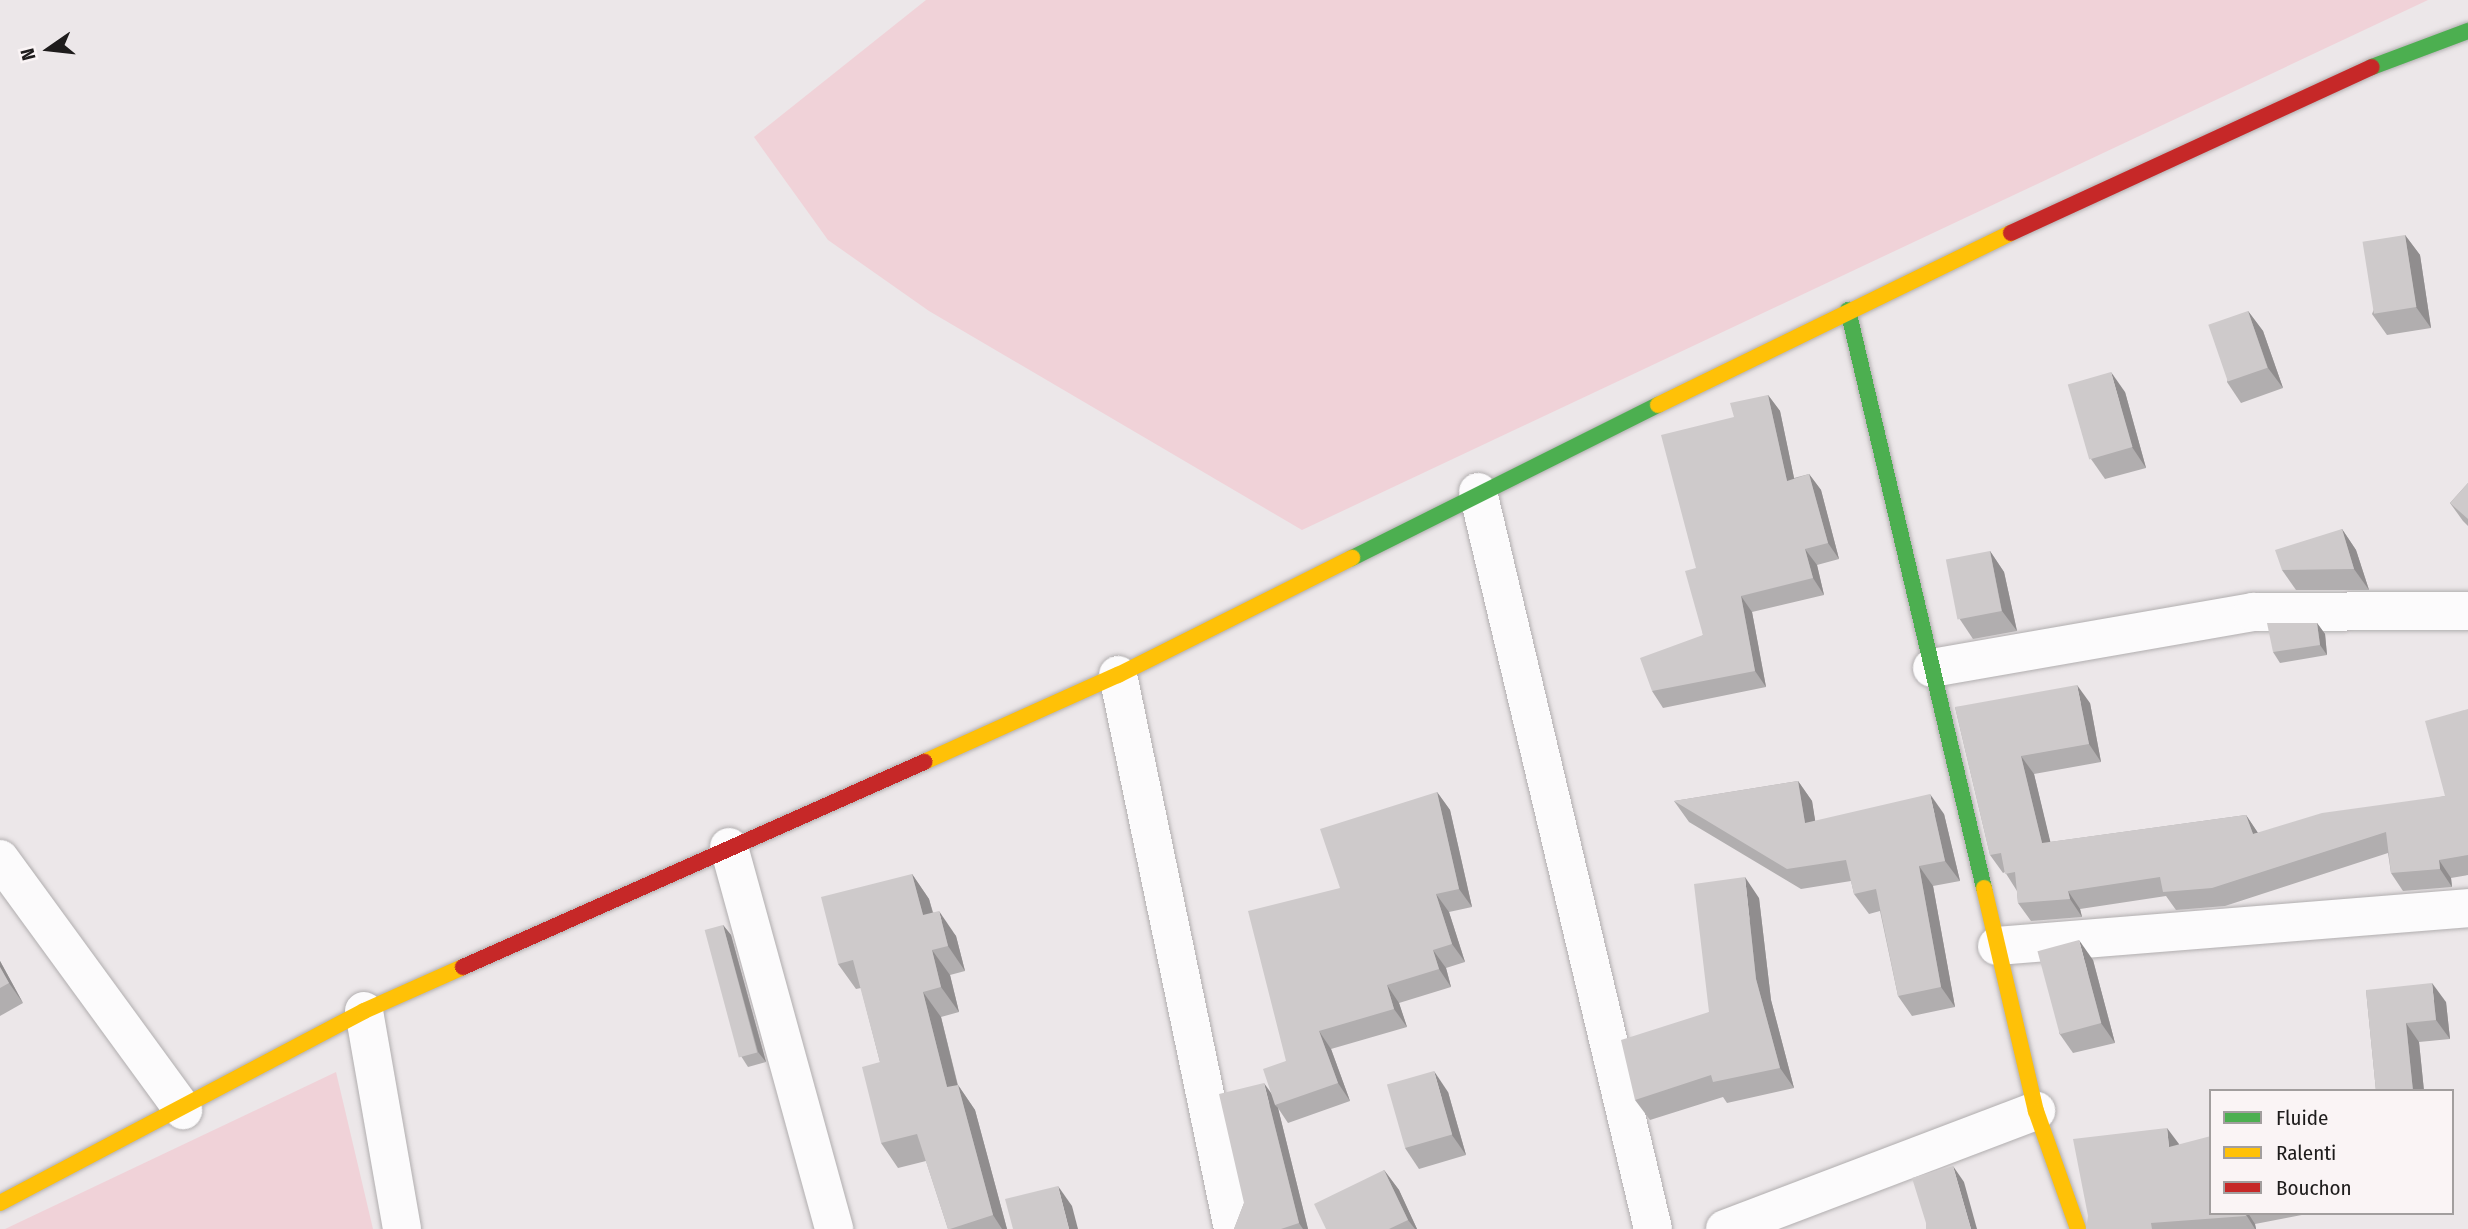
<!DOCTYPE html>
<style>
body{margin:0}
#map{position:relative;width:2468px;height:1229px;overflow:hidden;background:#ece7e9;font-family:"Fira Sans Condensed",sans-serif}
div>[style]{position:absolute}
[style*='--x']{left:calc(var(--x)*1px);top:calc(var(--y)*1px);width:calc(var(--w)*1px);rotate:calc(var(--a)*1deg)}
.green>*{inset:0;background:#f0d2d8}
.roads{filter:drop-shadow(0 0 2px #b1aeaf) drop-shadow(0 0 2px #b1aeaf)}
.street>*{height:38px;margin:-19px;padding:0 19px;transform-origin:19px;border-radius:19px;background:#fcfbfc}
.fast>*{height:16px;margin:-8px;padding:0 8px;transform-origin:8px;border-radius:8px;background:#4caf50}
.slow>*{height:16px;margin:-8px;padding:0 8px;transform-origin:8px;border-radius:8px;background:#ffc107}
.jam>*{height:16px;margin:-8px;padding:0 8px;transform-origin:8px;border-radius:8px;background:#c62828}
.wall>*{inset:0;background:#b1aeaf}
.shaded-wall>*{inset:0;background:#908d8e}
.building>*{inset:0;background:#cecacb;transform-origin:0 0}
span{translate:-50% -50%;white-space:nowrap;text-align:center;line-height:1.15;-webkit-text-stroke:5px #faf4f5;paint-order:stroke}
.legend{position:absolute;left:2209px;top:1089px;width:245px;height:126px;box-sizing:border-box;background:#faf4f5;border:2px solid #a29e9e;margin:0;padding:9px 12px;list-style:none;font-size:21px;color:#1e1c1c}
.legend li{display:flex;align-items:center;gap:14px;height:35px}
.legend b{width:35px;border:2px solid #a29e9e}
.north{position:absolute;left:14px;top:14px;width:70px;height:70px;-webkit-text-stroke:5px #faf4f5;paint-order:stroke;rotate:256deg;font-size:19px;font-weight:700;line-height:28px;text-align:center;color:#1e1c1c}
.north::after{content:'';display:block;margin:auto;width:24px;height:32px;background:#1e1c1c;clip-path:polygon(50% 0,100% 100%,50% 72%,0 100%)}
</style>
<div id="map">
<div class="green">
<div style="clip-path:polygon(926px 0,2428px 0,1302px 530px,929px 311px,828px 240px,754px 137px)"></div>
<div style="clip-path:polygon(336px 1072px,373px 1229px,5px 1229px)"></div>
</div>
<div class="roads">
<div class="street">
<div style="--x:1478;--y:492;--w:757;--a:76.64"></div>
<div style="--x:1932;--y:668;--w:326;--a:-9.9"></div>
<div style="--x:2253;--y:612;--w:215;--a:-0.3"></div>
<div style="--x:1118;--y:675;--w:566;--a:78.27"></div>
<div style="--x:729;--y:847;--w:396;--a:74.6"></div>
<div style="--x:0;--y:859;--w:311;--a:53.9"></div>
<div style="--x:1997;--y:946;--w:473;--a:-4.6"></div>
<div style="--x:364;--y:1011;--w:221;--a:80.1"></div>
<div style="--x:1725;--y:1229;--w:333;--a:-20.8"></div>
</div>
<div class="fast">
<div style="--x:2372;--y:67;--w:103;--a:-20.6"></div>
<div style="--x:1848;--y:310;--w:594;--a:76.76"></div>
<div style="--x:1352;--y:558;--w:342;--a:-26.6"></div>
</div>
<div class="slow">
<div style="--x:1658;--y:405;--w:393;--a:-26"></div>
<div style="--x:924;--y:762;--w:213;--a:-24.2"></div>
<div style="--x:1118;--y:675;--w:262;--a:-26.6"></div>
<div style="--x:1984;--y:888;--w:229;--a:76.9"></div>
<div style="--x:2036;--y:1111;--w:125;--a:70.4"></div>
<div style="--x:0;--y:1203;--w:412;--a:-27.8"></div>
<div style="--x:364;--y:1011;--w:108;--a:-24"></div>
</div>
<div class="jam">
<div style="--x:2011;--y:233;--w:397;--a:-24.7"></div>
<div style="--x:463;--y:967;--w:505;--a:-23.97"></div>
</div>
</div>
<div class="wall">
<div style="clip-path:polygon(2405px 235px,2420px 255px,2431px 328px,2387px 335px,2372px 314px)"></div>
<div style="clip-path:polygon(2248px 311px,2263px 331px,2283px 388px,2241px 403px,2227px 382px)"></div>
<div style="clip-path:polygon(2125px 392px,2146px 468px,2105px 479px,2091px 459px)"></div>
<div style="clip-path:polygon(1768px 395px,1780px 411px,1794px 478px,1809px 474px,1821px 490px,1839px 559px,1817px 565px,1824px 595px,1752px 612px,1766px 687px,1663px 708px,1652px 691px,1703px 635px,1696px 568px,1734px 417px)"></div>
<div style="clip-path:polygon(2468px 483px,2468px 526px,2463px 521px,2450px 503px)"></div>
<div style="clip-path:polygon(2342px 529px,2356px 550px,2369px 590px,2296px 590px,2282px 570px)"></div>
<div style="clip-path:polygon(1990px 551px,2004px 572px,2017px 631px,1973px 639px,1959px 618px)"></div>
<div style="clip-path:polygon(2317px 623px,2325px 634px,2327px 655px,2280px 663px,2273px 652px)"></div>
<div style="clip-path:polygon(2090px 703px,2101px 762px,2034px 774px,2050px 842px,2246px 815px,2258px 833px,2445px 796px,2468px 709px,2468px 875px,2451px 878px,2452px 887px,2403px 891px,2391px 873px,2388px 853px,2225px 906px,2176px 910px,2166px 896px,2080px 909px,2082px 917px,2031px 921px,2018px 903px,2017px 891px,2005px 872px,2003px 873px,1990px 855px,1955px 707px)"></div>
<div style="clip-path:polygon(1798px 781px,1812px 801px,1815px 821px,1944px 814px,1960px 881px,1933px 886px,1955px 1007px,1912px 1016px,1898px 996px,1880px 911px,1869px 914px,1854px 894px,1851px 881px,1801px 889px,1689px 822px,1674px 801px)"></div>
<div style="clip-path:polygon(1437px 792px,1450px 810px,1472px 907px,1449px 912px,1465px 962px,1446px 968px,1451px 987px,1399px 1003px,1407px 1027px,1331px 1049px,1350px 1101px,1288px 1123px,1278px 1108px,1308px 1229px,1234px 1229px,1244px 1203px,1272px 1094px,1286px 1061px,1340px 888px)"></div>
<div style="clip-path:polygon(912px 874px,929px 899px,933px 912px,956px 936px,965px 971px,950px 975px,959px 1012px,941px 1017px,958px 1085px,975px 1110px,1007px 1229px,948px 1229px,926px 1161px,898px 1168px,881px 1143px,880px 1062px,861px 988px,856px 989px,838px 964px)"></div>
<div style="clip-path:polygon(1759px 898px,1771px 1000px,1794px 1088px,1727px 1103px,1723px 1097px,1650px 1120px,1635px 1100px,1709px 1012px)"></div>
<div style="clip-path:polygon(723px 925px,731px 935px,766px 1062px,748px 1067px,741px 1056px)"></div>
<div style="clip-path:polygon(2093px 960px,2115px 1043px,2073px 1053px,2059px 1033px)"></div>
<div style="clip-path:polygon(0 961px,23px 1003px,0 1016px)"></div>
<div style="clip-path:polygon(2366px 990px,2446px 1002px,2450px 1039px,2419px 1042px,2424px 1091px,2376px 1091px)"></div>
<div style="clip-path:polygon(1448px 1092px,1466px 1155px,1419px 1169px,1405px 1148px)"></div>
<div style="clip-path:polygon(1384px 1170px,1399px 1190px,1417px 1229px,1326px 1229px)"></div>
<div style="clip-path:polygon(2211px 1213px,2312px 1213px,2255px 1224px,2256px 1229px,2086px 1229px)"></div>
</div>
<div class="shaded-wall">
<div style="clip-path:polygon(2405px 235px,2420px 255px,2431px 328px,2416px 307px)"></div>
<div style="clip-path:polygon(2248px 311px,2263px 331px,2283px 388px,2268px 368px)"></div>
<div style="clip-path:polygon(2111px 372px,2125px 392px,2146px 468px,2132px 447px)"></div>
<div style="clip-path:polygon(1768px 395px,1780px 411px,1798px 497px,1787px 481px)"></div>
<div style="clip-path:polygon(1809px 474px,1821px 490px,1839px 559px,1828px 543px)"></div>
<div style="clip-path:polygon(2342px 529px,2356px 550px,2369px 590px,2354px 569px)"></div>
<div style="clip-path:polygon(1805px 549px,1817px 565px,1824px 595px,1813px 578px)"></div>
<div style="clip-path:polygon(1990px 551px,2004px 572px,2017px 631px,2002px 611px)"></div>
<div style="clip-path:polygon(1741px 596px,1752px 612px,1766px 687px,1755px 671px)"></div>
<div style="clip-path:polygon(2317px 623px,2325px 634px,2327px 655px,2320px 645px)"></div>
<div style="clip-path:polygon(2077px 685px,2090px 703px,2101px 762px,2089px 744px)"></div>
<div style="clip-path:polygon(2021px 756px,2034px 774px,2055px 861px,2042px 843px)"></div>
<div style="clip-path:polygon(1798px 781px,1812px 801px,1819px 844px,1805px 823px)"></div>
<div style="clip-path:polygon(1437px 792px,1450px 810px,1472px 907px,1459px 889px)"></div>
<div style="clip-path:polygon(1930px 794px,1944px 814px,1960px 881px,1945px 861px)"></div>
<div style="clip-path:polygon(2246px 815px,2258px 833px,2253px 834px)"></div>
<div style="clip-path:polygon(2439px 860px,2451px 878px,2452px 887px,2440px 869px)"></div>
<div style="clip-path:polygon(1919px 866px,1933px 886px,1955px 1007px,1941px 987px)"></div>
<div style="clip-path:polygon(912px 874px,929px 899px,940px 940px,923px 915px)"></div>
<div style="clip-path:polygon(1745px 877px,1759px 898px,1771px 1000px,1794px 1088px,1780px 1068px,1756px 979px)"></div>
<div style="clip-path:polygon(2068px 891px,2080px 909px,2082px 917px,2070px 899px)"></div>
<div style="clip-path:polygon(1436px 894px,1449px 912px,1465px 962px,1452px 944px)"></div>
<div style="clip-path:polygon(939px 911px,956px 936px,965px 971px,948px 946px)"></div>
<div style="clip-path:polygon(723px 925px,731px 935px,766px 1062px,758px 1052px)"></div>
<div style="clip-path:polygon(2079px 940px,2093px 960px,2115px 1043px,2101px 1023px)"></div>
<div style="clip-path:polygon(932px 950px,950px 975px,959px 1012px,941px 987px)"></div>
<div style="clip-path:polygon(1433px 950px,1446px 968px,1451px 987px,1439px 969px)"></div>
<div style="clip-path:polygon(0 961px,23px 1003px,9px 983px,0 967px)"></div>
<div style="clip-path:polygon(2432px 983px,2446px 1002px,2450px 1039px,2436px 1020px)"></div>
<div style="clip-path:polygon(1387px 985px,1399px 1003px,1407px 1027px,1394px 1009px)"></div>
<div style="clip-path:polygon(923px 992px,941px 1017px,964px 1112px,947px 1087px)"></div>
<div style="clip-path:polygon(2406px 1023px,2419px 1042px,2424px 1091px,2413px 1091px)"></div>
<div style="clip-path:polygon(1319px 1031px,1331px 1049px,1350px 1101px,1338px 1083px)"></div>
<div style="clip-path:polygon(1434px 1071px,1448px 1092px,1466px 1155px,1452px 1135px)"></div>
<div style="clip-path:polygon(1264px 1083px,1276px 1100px,1275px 1105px,1278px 1108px,1308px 1229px,1303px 1229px,1299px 1223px)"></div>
<div style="clip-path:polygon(958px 1085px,975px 1110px,1007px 1229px,1002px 1229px,993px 1215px)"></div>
<div style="clip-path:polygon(2167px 1128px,2179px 1144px,2181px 1163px,2169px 1147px)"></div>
<div style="clip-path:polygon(1953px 1166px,1964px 1182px,1977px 1229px,1971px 1229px)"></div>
<div style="clip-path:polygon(1384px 1170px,1399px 1190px,1417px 1229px,1415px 1229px,1408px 1220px)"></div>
<div style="clip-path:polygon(1058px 1186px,1072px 1206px,1078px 1229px,1069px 1229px)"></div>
<div style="clip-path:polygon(2245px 1213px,2248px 1213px,2255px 1224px,2256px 1229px,2255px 1229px)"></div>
</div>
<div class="building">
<div style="left:2405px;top:235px;width:73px;height:43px;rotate:81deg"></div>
<div style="left:2248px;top:311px;width:60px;height:42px;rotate:71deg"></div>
<div style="left:2111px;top:372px;width:78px;height:45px;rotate:74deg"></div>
<div style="clip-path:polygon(1768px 395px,1787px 481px,1809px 474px,1828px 543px,1805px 549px,1813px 578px,1741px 596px,1755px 671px,1652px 691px,1640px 658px,1703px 635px,1685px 571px,1696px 568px,1661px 435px,1734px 417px,1730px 403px)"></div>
<div style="clip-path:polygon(2468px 483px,2468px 519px,2450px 503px)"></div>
<div style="clip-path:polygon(2342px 529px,2354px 569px,2282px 570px,2275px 550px)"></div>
<div style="left:1990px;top:551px;width:61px;height:45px;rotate:79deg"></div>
<div style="clip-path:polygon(2267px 623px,2317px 623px,2320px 645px,2273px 652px)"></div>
<div style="clip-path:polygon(2077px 685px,2089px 744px,2021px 756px,2042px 843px,2246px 815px,2253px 834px,2322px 813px,2445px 796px,2425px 721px,2468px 709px,2468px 855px,2439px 860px,2440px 869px,2391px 873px,2386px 832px,2212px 888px,2163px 892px,2160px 877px,2068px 891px,2070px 899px,2018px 903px,2015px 872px,2005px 874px,2001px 853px,1990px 855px,1955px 707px)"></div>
<div style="clip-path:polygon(1798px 781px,1805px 823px,1930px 794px,1945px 861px,1919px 866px,1941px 987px,1898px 996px,1876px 889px,1854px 894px,1846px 860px,1787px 869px,1674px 801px)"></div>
<div style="clip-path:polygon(1437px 792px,1459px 889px,1436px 894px,1452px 944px,1433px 950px,1439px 969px,1387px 985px,1394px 1009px,1319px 1031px,1338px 1083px,1275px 1105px,1263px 1069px,1286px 1061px,1248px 911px,1340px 888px,1320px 829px)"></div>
<div style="clip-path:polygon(912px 874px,923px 915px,939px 911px,948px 946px,932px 950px,941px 987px,923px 992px,947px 1087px,958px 1085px,993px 1215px,950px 1229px,948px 1229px,917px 1134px,881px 1143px,862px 1067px,880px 1062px,853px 960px,838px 964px,821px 897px)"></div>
<div style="clip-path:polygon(1745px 877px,1756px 979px,1780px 1068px,1713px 1082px,1711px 1075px,1635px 1100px,1621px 1040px,1709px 1012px,1694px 884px)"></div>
<div style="left:723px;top:925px;width:132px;height:19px;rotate:75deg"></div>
<div style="left:2079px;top:940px;width:86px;height:43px;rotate:75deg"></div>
<div style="clip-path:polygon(0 967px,9px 983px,0 988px)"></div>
<div style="clip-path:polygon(2432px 983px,2436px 1020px,2406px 1023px,2413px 1091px,2376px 1091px,2366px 990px)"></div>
<div style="left:1434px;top:1071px;width:66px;height:49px;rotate:74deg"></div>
<div style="clip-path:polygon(1264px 1083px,1299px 1223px,1281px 1229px,1234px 1229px,1244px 1203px,1219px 1094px)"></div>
<div style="clip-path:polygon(2167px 1128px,2169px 1147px,2211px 1136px,2211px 1213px,2245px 1213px,2246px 1216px,2151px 1223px,2152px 1229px,2086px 1229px,2088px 1216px,2073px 1139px)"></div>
<div style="clip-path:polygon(1953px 1166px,1971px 1229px,1926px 1229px,1926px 1223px,1912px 1178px)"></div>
<div style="clip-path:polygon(1384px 1170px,1408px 1220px,1389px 1229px,1326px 1229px,1314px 1204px)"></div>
<div style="clip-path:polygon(1058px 1186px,1069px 1229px,1013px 1229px,1005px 1199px)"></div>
</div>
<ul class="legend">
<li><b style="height:9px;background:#4caf50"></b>Fluide</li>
<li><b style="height:9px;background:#ffc107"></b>Ralenti</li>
<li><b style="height:9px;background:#c62828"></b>Bouchon</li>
</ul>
<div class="north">N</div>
</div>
